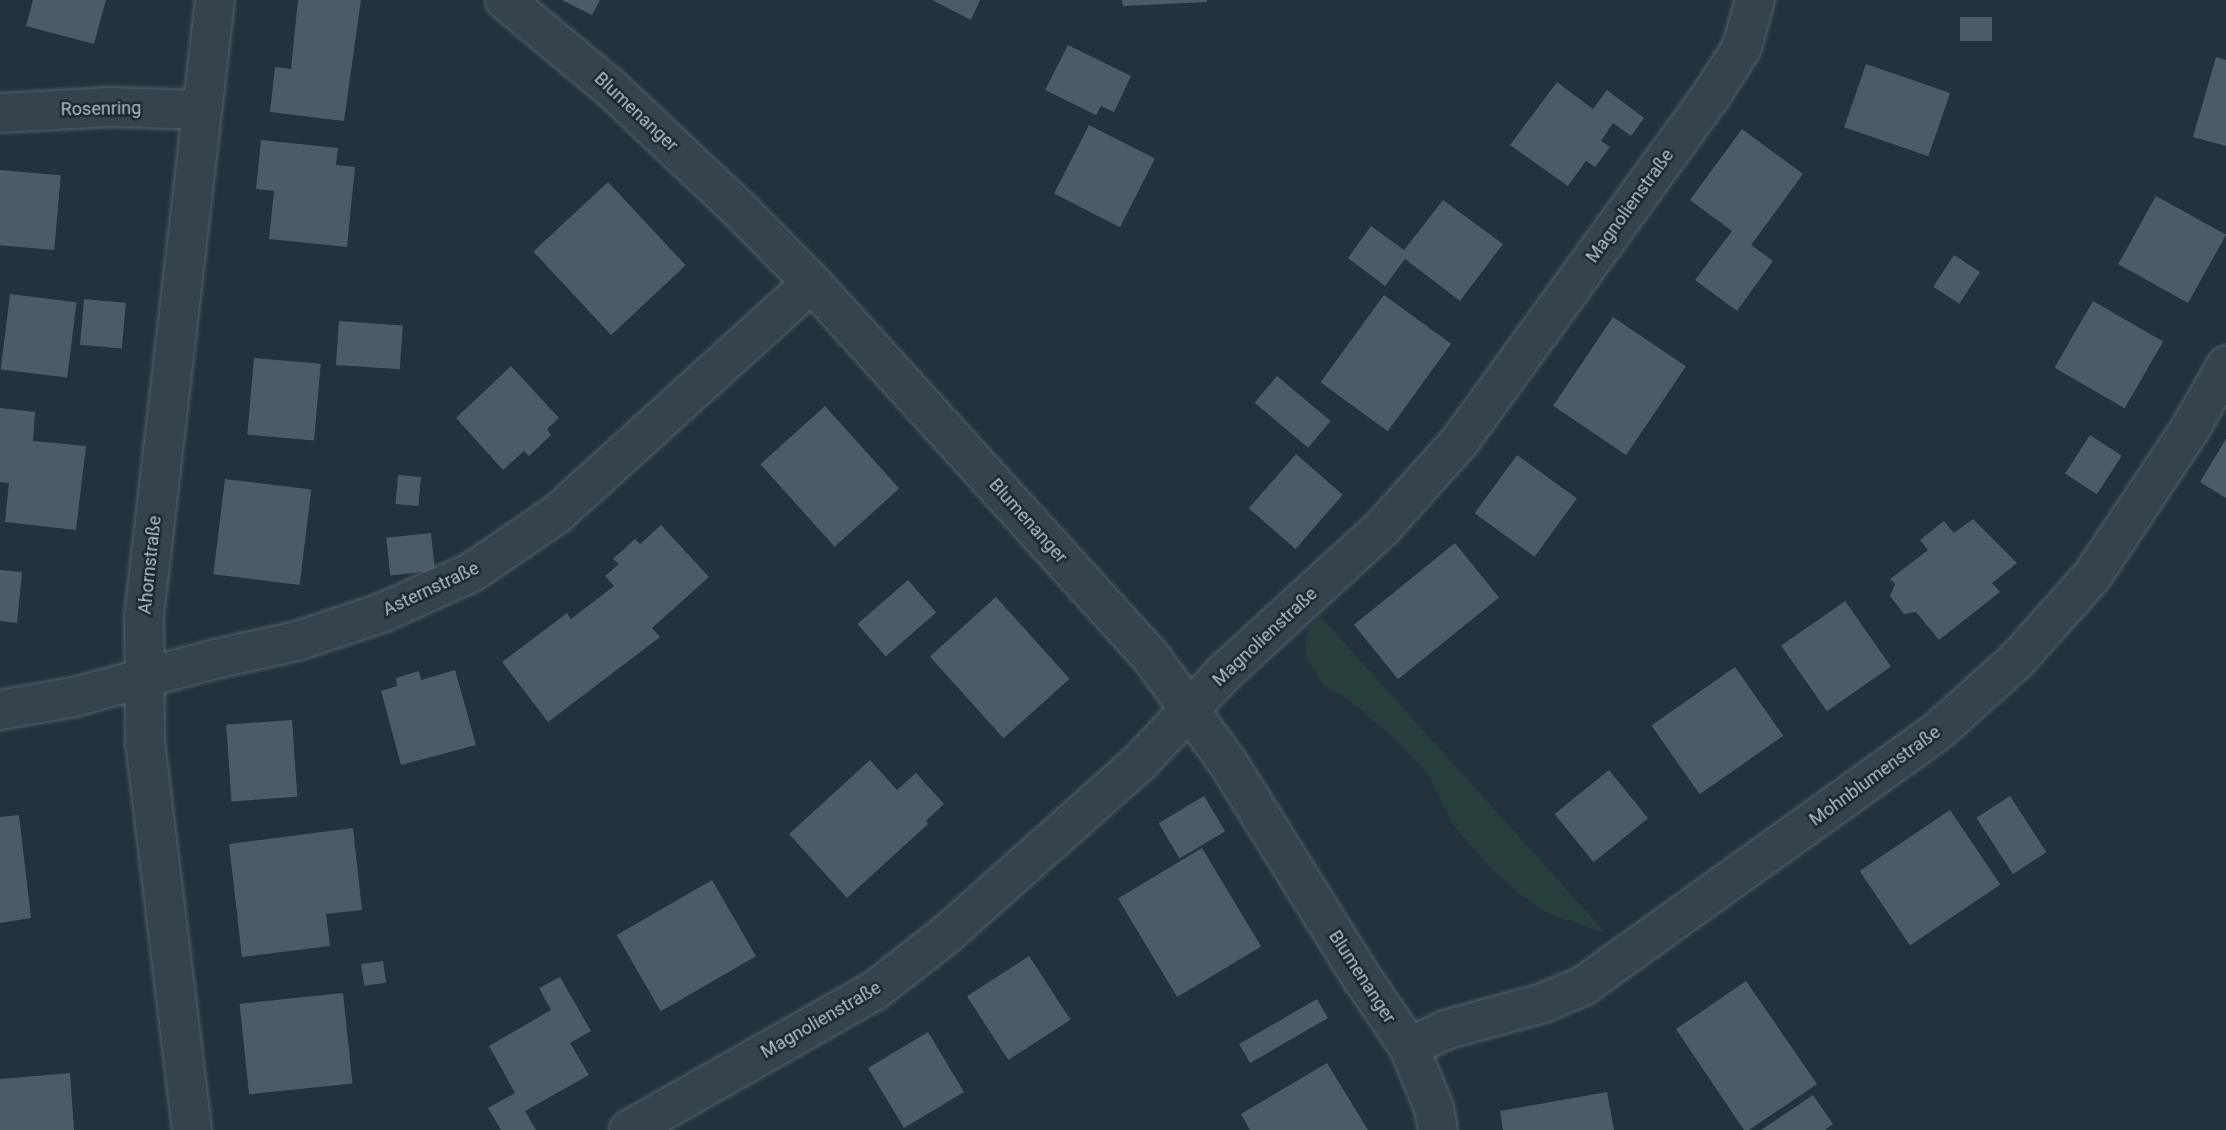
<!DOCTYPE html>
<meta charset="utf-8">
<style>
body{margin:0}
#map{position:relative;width:2226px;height:1130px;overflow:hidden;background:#23323c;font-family:Roboto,sans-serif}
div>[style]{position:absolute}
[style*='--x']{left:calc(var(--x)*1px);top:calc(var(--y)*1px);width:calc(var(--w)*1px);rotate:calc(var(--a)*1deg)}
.green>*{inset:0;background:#263f3d}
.building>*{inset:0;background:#4c5c67;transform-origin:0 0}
.roads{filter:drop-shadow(0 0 2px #55616a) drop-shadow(0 0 2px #55616a)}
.minor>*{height:38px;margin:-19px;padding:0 19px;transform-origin:19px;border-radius:19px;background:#37434c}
span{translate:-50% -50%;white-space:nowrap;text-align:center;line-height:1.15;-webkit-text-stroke:5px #1c2831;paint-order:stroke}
.street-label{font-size:18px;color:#b2bec8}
</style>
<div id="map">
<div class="green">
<div style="clip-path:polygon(1319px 615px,1606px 933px,1547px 913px,1518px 893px,1488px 865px,1453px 825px,1427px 773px,1391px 735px,1345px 697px,1324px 686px,1307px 658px,1305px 642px,1308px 628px)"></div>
</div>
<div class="building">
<div style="clip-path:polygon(33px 0,106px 0,94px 44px,26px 26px)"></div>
<div style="clip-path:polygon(298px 0,361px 0,344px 121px,270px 112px,275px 67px,291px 69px)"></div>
<div style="clip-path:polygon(562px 0,600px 0,592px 15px)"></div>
<div style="clip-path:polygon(932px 0,980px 0,971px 20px)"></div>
<div style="clip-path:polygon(1122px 0,1207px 0,1207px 2px,1123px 6px)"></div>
<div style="left:1992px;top:17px;width:24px;height:32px;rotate:90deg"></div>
<div style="clip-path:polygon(1068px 45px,1131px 76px,1114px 112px,1101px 106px,1096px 115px,1045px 90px)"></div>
<div style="clip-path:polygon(2216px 57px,2226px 60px,2226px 146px,2193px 137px)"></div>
<div style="left:1866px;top:64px;width:89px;height:67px;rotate:19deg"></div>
<div style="clip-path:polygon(1557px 82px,1593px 109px,1607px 90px,1644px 118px,1631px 136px,1613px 123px,1601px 141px,1610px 147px,1595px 167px,1586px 161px,1568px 186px,1510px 145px)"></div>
<div style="left:1089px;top:125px;width:74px;height:77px;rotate:27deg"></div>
<div style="clip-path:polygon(1742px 129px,1803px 174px,1751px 245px,1773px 261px,1737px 311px,1695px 280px,1732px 231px,1690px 200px)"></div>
<div style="clip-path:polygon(261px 140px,338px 148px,336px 165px,355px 167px,347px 247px,269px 239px,274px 191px,256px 189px)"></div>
<div style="left:0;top:170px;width:61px;height:75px;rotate:5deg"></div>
<div style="left:608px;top:182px;width:114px;height:102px;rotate:47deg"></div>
<div style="left:2156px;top:196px;width:80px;height:78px;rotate:29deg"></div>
<div style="clip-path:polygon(1443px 200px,1503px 244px,1460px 301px,1405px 259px,1385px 286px,1348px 258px,1371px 226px,1404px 250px)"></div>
<div style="left:1954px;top:255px;width:31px;height:38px;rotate:33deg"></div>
<div style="left:10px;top:294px;width:67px;height:76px;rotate:7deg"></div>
<div style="left:1384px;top:295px;width:83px;height:108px;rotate:36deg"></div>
<div style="left:84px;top:299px;width:42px;height:46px;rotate:5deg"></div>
<div style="left:2093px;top:301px;width:81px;height:77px;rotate:30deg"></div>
<div style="left:1613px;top:317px;width:88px;height:107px;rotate:34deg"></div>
<div style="left:339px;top:321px;width:64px;height:44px;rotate:4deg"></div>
<div style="left:254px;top:358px;width:67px;height:77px;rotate:5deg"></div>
<div style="clip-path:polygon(511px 366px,559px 418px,547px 429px,551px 435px,529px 456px,524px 451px,503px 470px,456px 418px)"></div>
<div style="left:1277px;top:376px;width:70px;height:35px;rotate:40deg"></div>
<div style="left:825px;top:406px;width:111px;height:87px;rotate:48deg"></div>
<div style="clip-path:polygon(0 408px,35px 412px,33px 441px,86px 446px,76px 530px,5px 522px,9px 483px,0 482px)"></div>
<div style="left:2090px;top:435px;width:38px;height:46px;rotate:33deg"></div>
<div style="clip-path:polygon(2226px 439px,2226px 498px,2200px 482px)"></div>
<div style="left:1296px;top:454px;width:62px;height:72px;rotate:41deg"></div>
<div style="left:1517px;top:455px;width:74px;height:72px;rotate:36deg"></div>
<div style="left:398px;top:475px;width:23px;height:29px;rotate:5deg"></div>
<div style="left:225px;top:479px;width:87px;height:96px;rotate:7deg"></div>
<div style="clip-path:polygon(1973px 519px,2017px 563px,1992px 583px,2000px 592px,1939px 640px,1916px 612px,1904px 614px,1890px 596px,1895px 584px,1890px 579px,1928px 550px,1920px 540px,1944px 521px,1954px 533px)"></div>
<div style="clip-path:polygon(661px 525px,709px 577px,652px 628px,660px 637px,548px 722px,502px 662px,567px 613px,571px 619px,614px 586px,605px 576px,619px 564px,613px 559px,635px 539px,640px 544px)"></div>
<div style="left:431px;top:533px;width:38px;height:45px;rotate:84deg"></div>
<div style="left:1455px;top:543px;width:70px;height:130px;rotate:51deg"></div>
<div style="clip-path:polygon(0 570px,22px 572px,17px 623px,0 621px)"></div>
<div style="left:908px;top:580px;width:43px;height:67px;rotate:49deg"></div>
<div style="left:996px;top:597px;width:110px;height:89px;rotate:48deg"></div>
<div style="left:1845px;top:601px;width:80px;height:78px;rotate:55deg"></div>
<div style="left:1735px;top:667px;width:84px;height:102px;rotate:55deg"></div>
<div style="clip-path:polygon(455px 670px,476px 745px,401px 765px,381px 691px,397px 686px,396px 678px,419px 671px,421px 680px)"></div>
<div style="left:292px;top:720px;width:77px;height:66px;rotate:86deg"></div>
<div style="clip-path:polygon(870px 760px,897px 790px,916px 773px,944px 804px,926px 821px,928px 824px,847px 898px,789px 834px)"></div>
<div style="left:1609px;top:770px;width:62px;height:70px;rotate:51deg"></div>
<div style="left:1204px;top:796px;width:41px;height:53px;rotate:59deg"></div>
<div style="left:2010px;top:796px;width:67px;height:40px;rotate:57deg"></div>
<div style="left:1950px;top:810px;width:90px;height:109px;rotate:56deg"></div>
<div style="clip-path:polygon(19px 815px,31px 918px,0 923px,0 817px)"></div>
<div style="clip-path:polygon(353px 828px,362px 910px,326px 914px,330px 946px,242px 957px,229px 844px)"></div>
<div style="left:1202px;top:848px;width:115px;height:98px;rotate:59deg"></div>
<div style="left:712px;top:880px;width:88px;height:110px;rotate:60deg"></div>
<div style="left:1029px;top:956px;width:76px;height:74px;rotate:57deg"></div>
<div style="left:383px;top:961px;width:22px;height:22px;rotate:82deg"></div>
<div style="clip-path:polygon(560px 977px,591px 1031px,570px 1043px,589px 1075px,525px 1111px,536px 1130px,501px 1130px,488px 1108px,515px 1093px,489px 1046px,551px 1010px,539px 988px)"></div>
<div style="clip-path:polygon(1746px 981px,1817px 1084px,1749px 1130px,1744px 1130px,1676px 1029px)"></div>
<div style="left:343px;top:993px;width:91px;height:104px;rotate:84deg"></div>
<div style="left:1317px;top:999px;width:22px;height:90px;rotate:60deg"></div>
<div style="left:928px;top:1032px;width:70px;height:70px;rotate:59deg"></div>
<div style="clip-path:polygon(1327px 1063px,1368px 1130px,1250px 1130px,1241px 1114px)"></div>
<div style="clip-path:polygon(70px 1073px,74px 1130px,0 1130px,0 1079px)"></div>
<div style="clip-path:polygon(1607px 1092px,1614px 1130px,1503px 1130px,1500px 1111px)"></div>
<div style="clip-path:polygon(1813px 1095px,1833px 1124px,1825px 1130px,1761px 1130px)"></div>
</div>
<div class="roads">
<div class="minor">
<div style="--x:505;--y:0;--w:139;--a:39.8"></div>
<div style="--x:612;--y:89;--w:179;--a:43.4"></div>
<div style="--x:742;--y:212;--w:100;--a:45.4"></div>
<div style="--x:812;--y:283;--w:505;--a:47.81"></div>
<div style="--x:1151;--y:657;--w:131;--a:54"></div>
<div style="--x:1228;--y:763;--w:250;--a:58.1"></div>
<div style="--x:1360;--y:975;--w:87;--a:55.8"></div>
<div style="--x:1409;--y:1047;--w:66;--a:67.7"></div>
<div style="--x:1434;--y:1108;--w:22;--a:80"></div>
<div style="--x:0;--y:113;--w:111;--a:-3.1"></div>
<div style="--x:111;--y:107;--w:91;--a:1.9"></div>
<div style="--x:0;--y:710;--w:75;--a:-10"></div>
<div style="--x:74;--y:697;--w:142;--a:-15.1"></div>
<div style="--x:211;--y:660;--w:88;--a:-12.5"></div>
<div style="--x:297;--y:641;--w:92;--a:-18.4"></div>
<div style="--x:384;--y:612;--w:97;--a:-24.4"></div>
<div style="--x:472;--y:572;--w:103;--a:-34.3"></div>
<div style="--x:557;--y:514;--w:344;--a:-42.2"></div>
<div style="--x:1409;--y:1047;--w:40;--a:-25"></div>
<div style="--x:1445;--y:1030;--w:102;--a:-15.4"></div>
<div style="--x:1543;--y:1003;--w:43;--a:-23"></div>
<div style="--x:1583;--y:986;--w:438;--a:-35.7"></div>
<div style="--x:1939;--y:730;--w:103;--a:-41.9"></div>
<div style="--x:2016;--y:661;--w:114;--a:-48.2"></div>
<div style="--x:2092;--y:576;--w:177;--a:-56.3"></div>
<div style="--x:2190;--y:429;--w:73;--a:-60.3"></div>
<div style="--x:192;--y:1130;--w:389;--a:-96.9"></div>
<div style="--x:145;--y:744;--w:128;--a:-90.4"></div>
<div style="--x:144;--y:616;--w:620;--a:-83.43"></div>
<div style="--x:629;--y:1130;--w:282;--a:-29.6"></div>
<div style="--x:874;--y:991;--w:93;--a:-38"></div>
<div style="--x:947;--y:934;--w:260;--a:-41.7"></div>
<div style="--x:1141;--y:761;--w:122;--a:-46.7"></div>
<div style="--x:1225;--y:672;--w:214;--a:-42.5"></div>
<div style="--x:1383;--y:527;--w:115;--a:-48.2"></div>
<div style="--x:1460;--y:441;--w:432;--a:-54"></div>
<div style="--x:1714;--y:91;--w:52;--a:-57.5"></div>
<div style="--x:1742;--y:47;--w:49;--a:-74.5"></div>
</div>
</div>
<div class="street-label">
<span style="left:101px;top:109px;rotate:-1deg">Rosenring</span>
<span style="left:636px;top:112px;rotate:43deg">Blumenanger</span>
<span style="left:1630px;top:206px;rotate:-54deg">Magnolienstraße</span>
<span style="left:1028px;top:521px;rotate:48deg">Blumenanger</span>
<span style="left:150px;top:565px;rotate:-84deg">Ahornstraße</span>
<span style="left:431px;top:589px;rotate:-25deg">Asternstraße</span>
<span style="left:1265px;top:637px;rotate:-43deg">Magnolienstraße</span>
<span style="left:1875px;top:776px;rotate:-36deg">Mohnblumenstraße</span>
<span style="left:1362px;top:977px;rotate:57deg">Blumenanger</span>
<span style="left:821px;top:1020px;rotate:-30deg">Magnolienstraße</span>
</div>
</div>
